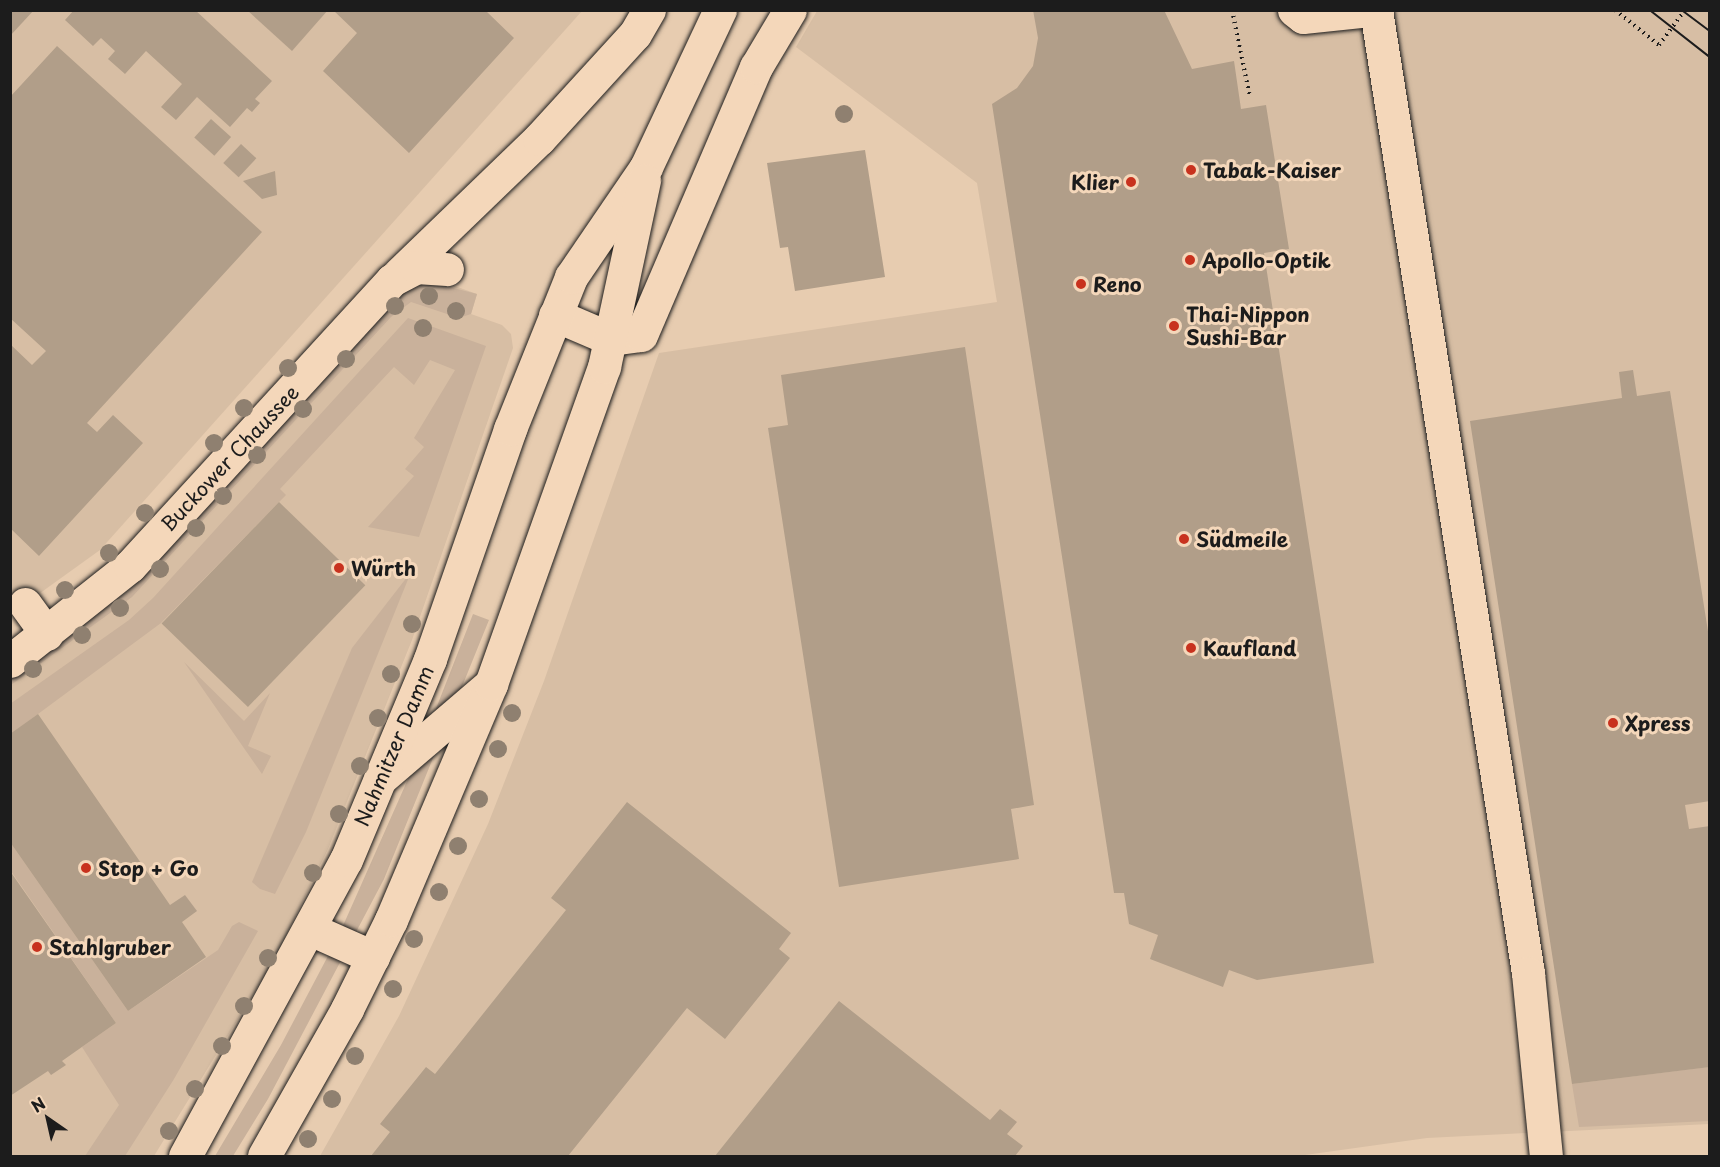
<!DOCTYPE html>
<meta charset="utf-8">
<style>
body{margin:0}
#map{position:relative;width:1720px;height:1167px;overflow:hidden;background:#e7ccb0;font-family:"Playpen Sans",sans-serif}
div>[style]{position:absolute}
[style*='--x']{left:calc(var(--x)*1px);top:calc(var(--y)*1px);width:calc(var(--w)*1px);rotate:calc(var(--a)*1deg)}
.built>*{inset:0;background:#d7bea4}
.green>*{inset:0;background:#c9b19b}
.building>*{inset:0;background:#b19e89;transform-origin:0 0}
.path>*{height:4px;margin-top:-2px;transform-origin:0;background:repeating-linear-gradient(90deg,#1c1c1c 0 1.5px,transparent 0 6px)}
.roads{filter:drop-shadow(0 0 2px #1c1c1c) drop-shadow(0 0 2px #1c1c1c)}
.minor>*{height:33px;margin:-16.5px;padding:0 16.5px;transform-origin:16.5px;border-radius:16.5px;background:#f4d7ba}
.major>*{height:33px;margin:-16.5px;padding:0 16.5px;transform-origin:16.5px;border-radius:16.5px;background:#f4d7ba}
.tram>*{height:1.5px;margin:-0.75px;padding:0 0.75px;transform-origin:0.75px;border-radius:0.75px;background:#1c1c1c}
.path-bridge>*{height:4px;margin-top:-2px;transform-origin:0;background:repeating-linear-gradient(90deg,#1c1c1c 0 1.5px,transparent 0 6px)}
.trees>*{width:18px;height:18px;margin:-9px;border-radius:50%;background:#8f8070}
.dots>*{width:16px;height:16px;translate:-50% -50%;box-sizing:border-box;border:3px solid #f4d7ba;border-radius:50%}
span{translate:-50% -50%;white-space:nowrap;text-align:center;line-height:1.15;-webkit-text-stroke:6px #f4d7ba;paint-order:stroke}
.poi-label{font-size:20px;color:#1c1c1c;font-weight:700}
.left{translate:0 -50%;text-align:left}
.right{translate:-100% -50%;text-align:right}
.street-label{font-size:20px;color:#1c1c1c}
.frame{position:absolute;inset:0;border:12px solid #1c1c1c;pointer-events:none}
.north{position:absolute;left:18px;top:1089px;width:60px;height:60px;-webkit-text-stroke:4px #f4d7ba;paint-order:stroke;rotate:326deg;font-size:16px;font-weight:700;line-height:24px;text-align:center;color:#1c1c1c}
.north::after{content:'';display:block;margin:auto;width:21px;height:27px;background:#1c1c1c;clip-path:polygon(50% 0,100% 100%,50% 72%,0 100%)}
</style>
<div id="map">
<div class="built">
<div style="clip-path:polygon(11px 11px,582px 11px,100px 550px,11px 614px)"></div>
<div style="clip-path:polygon(817px 11px,1709px 11px,1709px 1124px,1427px 1138px,1298px 1156px,320px 1156px,399px 1016px,488px 824px,544px 681px,659px 353px,997px 302px,977px 183px,796px 47px)"></div>
<div style="clip-path:polygon(449px 284px,477px 294px,471px 314px,502px 325px,511px 334px,513px 348px,412px 640px,328px 849px,273px 962px,154px 1156px,11px 1156px,10px 677px,129px 590px,396px 297px)"></div>
</div>
<div class="green">
<div style="clip-path:polygon(426px 281px,477px 294px,471px 314px,459px 318px,411px 302px,391px 317px,132px 597px,11px 685px,10px 677px,129px 590px,396px 297px)"></div>
<div style="clip-path:polygon(408px 318px,486px 346px,419px 537px,368px 527px,414px 476px,405px 469px,424px 447px,414px 438px,455px 370px,430px 360px,414px 385px,394px 367px,280px 489px,286px 495px,279px 502px,161px 623px,11px 734px,10px 704px,129px 620px,153px 598px)"></div>
<div style="clip-path:polygon(411px 572px,306px 832px,275px 894px,260px 889px,252px 882px,352px 648px)"></div>
<div style="clip-path:polygon(473px 614px,489px 620px,384px 879px,268px 1099px,233px 1156px,215px 1156px,281px 1045px,338px 937px,412px 770px)"></div>
<div style="clip-path:polygon(184px 662px,244px 721px,270px 693px,248px 746px,271px 756px,262px 774px)"></div>
<div style="clip-path:polygon(10px 842px,128px 1011px,218px 950px,232px 926px,239px 922px,258px 931px,174px 1079px,125px 1156px,85px 1156px,119px 1105px,82px 1047px,116px 1023px,11px 871px)"></div>
<div style="clip-path:polygon(1709px 1067px,1709px 1121px,1579px 1127px,1572px 1084px)"></div>
</div>
<div class="building">
<div style="clip-path:polygon(10px 10px,34px 10px,10px 36px)"></div>
<div style="clip-path:polygon(74px 10px,195px 10px,272px 81px,255px 99px,260px 103px,252px 112px,247px 108px,230px 127px,197px 97px,176px 120px,161px 107px,182px 84px,146px 51px,125px 74px,108px 59px,115px 51px,101px 38px,93px 46px,65px 20px)"></div>
<div style="clip-path:polygon(247px 10px,328px 10px,292px 51px)"></div>
<div style="clip-path:polygon(333px 10px,485px 10px,514px 38px,409px 153px,323px 71px,357px 33px)"></div>
<div style="clip-path:polygon(1033px 10px,1164px 10px,1192px 69px,1234px 61px,1241px 109px,1266px 105px,1289px 249px,1264px 253px,1374px 963px,1257px 980px,1229px 970px,1223px 987px,1150px 959px,1158px 935px,1129px 924px,1124px 893px,1114px 893px,992px 104px,1017px 88px,1033px 66px,1038px 38px)"></div>
<div style="clip-path:polygon(57px 46px,262px 232px,87px 423px,97px 432px,113px 415px,143px 443px,39px 556px,10px 528px,10px 344px,32px 365px,46px 351px,10px 318px,10px 97px)"></div>
<div style="left:211px;top:119px;width:27px;height:25px;rotate:42deg"></div>
<div style="left:241px;top:144px;width:21px;height:26px;rotate:43deg"></div>
<div style="clip-path:polygon(865px 150px,885px 277px,795px 291px,788px 247px,780px 248px,767px 163px)"></div>
<div style="clip-path:polygon(275px 171px,277px 195px,262px 199px,243px 181px)"></div>
<div style="clip-path:polygon(965px 347px,1034px 805px,1011px 809px,1019px 859px,839px 887px,768px 428px,788px 425px,781px 375px)"></div>
<div style="clip-path:polygon(1633px 370px,1637px 396px,1670px 391px,1710px 644px,1710px 801px,1685px 805px,1689px 829px,1710px 826px,1710px 1067px,1572px 1084px,1470px 421px,1622px 398px,1619px 372px)"></div>
<div style="left:279px;top:502px;width:120px;height:169px;rotate:44deg"></div>
<div style="clip-path:polygon(38px 714px,170px 905px,185px 895px,197px 911px,182px 922px,206px 957px,128px 1011px,10px 842px,10px 734px)"></div>
<div style="clip-path:polygon(627px 802px,791px 933px,779px 949px,790px 958px,725px 1039px,687px 1008px,568px 1156px,371px 1156px,390px 1132px,380px 1124px,426px 1067px,435px 1074px,566px 910px,551px 898px)"></div>
<div style="clip-path:polygon(10px 871px,116px 1023px,62px 1061px,66px 1065px,51px 1075px,48px 1071px,10px 1096px)"></div>
<div style="clip-path:polygon(839px 1001px,990px 1120px,1000px 1109px,1017px 1122px,1007px 1134px,1023px 1146px,1015px 1156px,715px 1156px)"></div>
</div>
<div class="path">
<div style="--x:1232;--y:10;--w:89;--a:78.3"></div>
<div style="--x:1615;--y:10;--w:56;--a:38.5"></div>
</div>
<div class="roads">
<div class="minor">
<div style="--x:1294;--y:10;--w:11;--a:38"></div>
<div style="--x:1303;--y:17;--w:67;--a:-6"></div>
<div style="--x:1376;--y:10;--w:975;--a:81.03"></div>
<div style="--x:1528;--y:973;--w:184;--a:84.4"></div>
<div style="--x:399;--y:274;--w:194;--a:-44"></div>
<div style="--x:539;--y:139;--w:142;--a:-47.6"></div>
<div style="--x:635;--y:34;--w:28;--a:-60"></div>
<div style="--x:555;--y:315;--w:61;--a:23.2"></div>
<div style="--x:611;--y:339;--w:30;--a:-8"></div>
<div style="--x:641;--y:335;--w:292;--a:-66.8"></div>
<div style="--x:756;--y:67;--w:66;--a:-59.2"></div>
<div style="--x:25;--y:604;--w:37;--a:54"></div>
<div style="--x:10;--y:661;--w:153;--a:-38.4"></div>
<div style="--x:130;--y:566;--w:388;--a:-47.5"></div>
<div style="--x:392;--y:280;--w:27;--a:-28"></div>
<div style="--x:416;--y:267;--w:31;--a:4"></div>
<div style="--x:380;--y:779;--w:146;--a:-40.6"></div>
<div style="--x:310;--y:929;--w:69;--a:24"></div>
</div>
<div class="major">
<div style="--x:185;--y:1156;--w:337;--a:-61.5"></div>
<div style="--x:346;--y:860;--w:218;--a:-67.3"></div>
<div style="--x:430;--y:659;--w:244;--a:-70.8"></div>
<div style="--x:510;--y:429;--w:164;--a:-68.1"></div>
<div style="--x:571;--y:277;--w:133;--a:-55.7"></div>
<div style="--x:646;--y:167;--w:174;--a:-64.8"></div>
<div style="--x:264;--y:1156;--w:169;--a:-60.5"></div>
<div style="--x:347;--y:1009;--w:99;--a:-63.7"></div>
<div style="--x:391;--y:920;--w:256;--a:-67"></div>
<div style="--x:491;--y:684;--w:337;--a:-70.4"></div>
<div style="--x:604;--y:367;--w:191;--a:-77.9"></div>
</div>
</div>
<div class="tram">
<div style="--x:1650;--y:10;--w:76;--a:38.1"></div>
<div style="--x:1682;--y:10;--w:35;--a:37"></div>
</div>
<div class="path-bridge">
<div style="--x:1659;--y:45;--w:44;--a:-53.4"></div>
</div>
<div class="trees">
<div style="left:844px;top:114px"></div>
<div style="left:429px;top:296px"></div>
<div style="left:395px;top:306px"></div>
<div style="left:456px;top:311px"></div>
<div style="left:423px;top:328px"></div>
<div style="left:346px;top:359px"></div>
<div style="left:288px;top:368px"></div>
<div style="left:244px;top:408px"></div>
<div style="left:303px;top:409px"></div>
<div style="left:214px;top:443px"></div>
<div style="left:257px;top:455px"></div>
<div style="left:223px;top:496px"></div>
<div style="left:145px;top:513px"></div>
<div style="left:196px;top:528px"></div>
<div style="left:109px;top:553px"></div>
<div style="left:160px;top:569px"></div>
<div style="left:65px;top:590px"></div>
<div style="left:120px;top:608px"></div>
<div style="left:412px;top:624px"></div>
<div style="left:82px;top:635px"></div>
<div style="left:33px;top:669px"></div>
<div style="left:391px;top:674px"></div>
<div style="left:512px;top:713px"></div>
<div style="left:378px;top:718px"></div>
<div style="left:498px;top:749px"></div>
<div style="left:360px;top:766px"></div>
<div style="left:479px;top:799px"></div>
<div style="left:339px;top:814px"></div>
<div style="left:458px;top:846px"></div>
<div style="left:313px;top:873px"></div>
<div style="left:439px;top:892px"></div>
<div style="left:414px;top:939px"></div>
<div style="left:268px;top:958px"></div>
<div style="left:393px;top:989px"></div>
<div style="left:244px;top:1006px"></div>
<div style="left:222px;top:1046px"></div>
<div style="left:355px;top:1056px"></div>
<div style="left:195px;top:1089px"></div>
<div style="left:332px;top:1099px"></div>
<div style="left:169px;top:1131px"></div>
<div style="left:308px;top:1139px"></div>
</div>
<div class="dots">
<div style="left:1191px;top:170px;background:#c8321e"></div>
<div style="left:1131px;top:182px;background:#c8321e"></div>
<div style="left:1190px;top:260px;background:#c8321e"></div>
<div style="left:1081px;top:284px;background:#c8321e"></div>
<div style="left:1174px;top:326px;background:#c8321e"></div>
<div style="left:1184px;top:539px;background:#c8321e"></div>
<div style="left:339px;top:568px;background:#c8321e"></div>
<div style="left:1191px;top:648px;background:#c8321e"></div>
<div style="left:1613px;top:723px;background:#c8321e"></div>
<div style="left:86px;top:868px;background:#c8321e"></div>
<div style="left:37px;top:947px;background:#c8321e"></div>
</div>
<div class="poi-label">
<span class="left" style="left:1203px;top:170px">Tabak-Kaiser</span>
<span class="right" style="left:1119px;top:182px">Klier</span>
<span class="left" style="left:1202px;top:260px">Apollo-Optik</span>
<span class="left" style="left:1093px;top:284px">Reno</span>
<span class="left" style="left:1186px;top:326px">Thai-Nippon<br>Sushi-Bar</span>
<span class="left" style="left:1196px;top:539px">Südmeile</span>
<span class="left" style="left:351px;top:568px">Würth</span>
<span class="left" style="left:1203px;top:648px">Kaufland</span>
<span class="left" style="left:1625px;top:723px">Xpress</span>
<span class="left" style="left:98px;top:868px">Stop + Go</span>
<span class="left" style="left:49px;top:947px">Stahlgruber</span>
</div>
<div class="street-label">
<span style="left:230px;top:458px;rotate:-47deg">Buckower Chaussee</span>
<span style="left:394px;top:746px;rotate:-67deg">Nahmitzer Damm</span>
</div>
<div class="frame"></div>
<div class="north">N</div>
</div>
